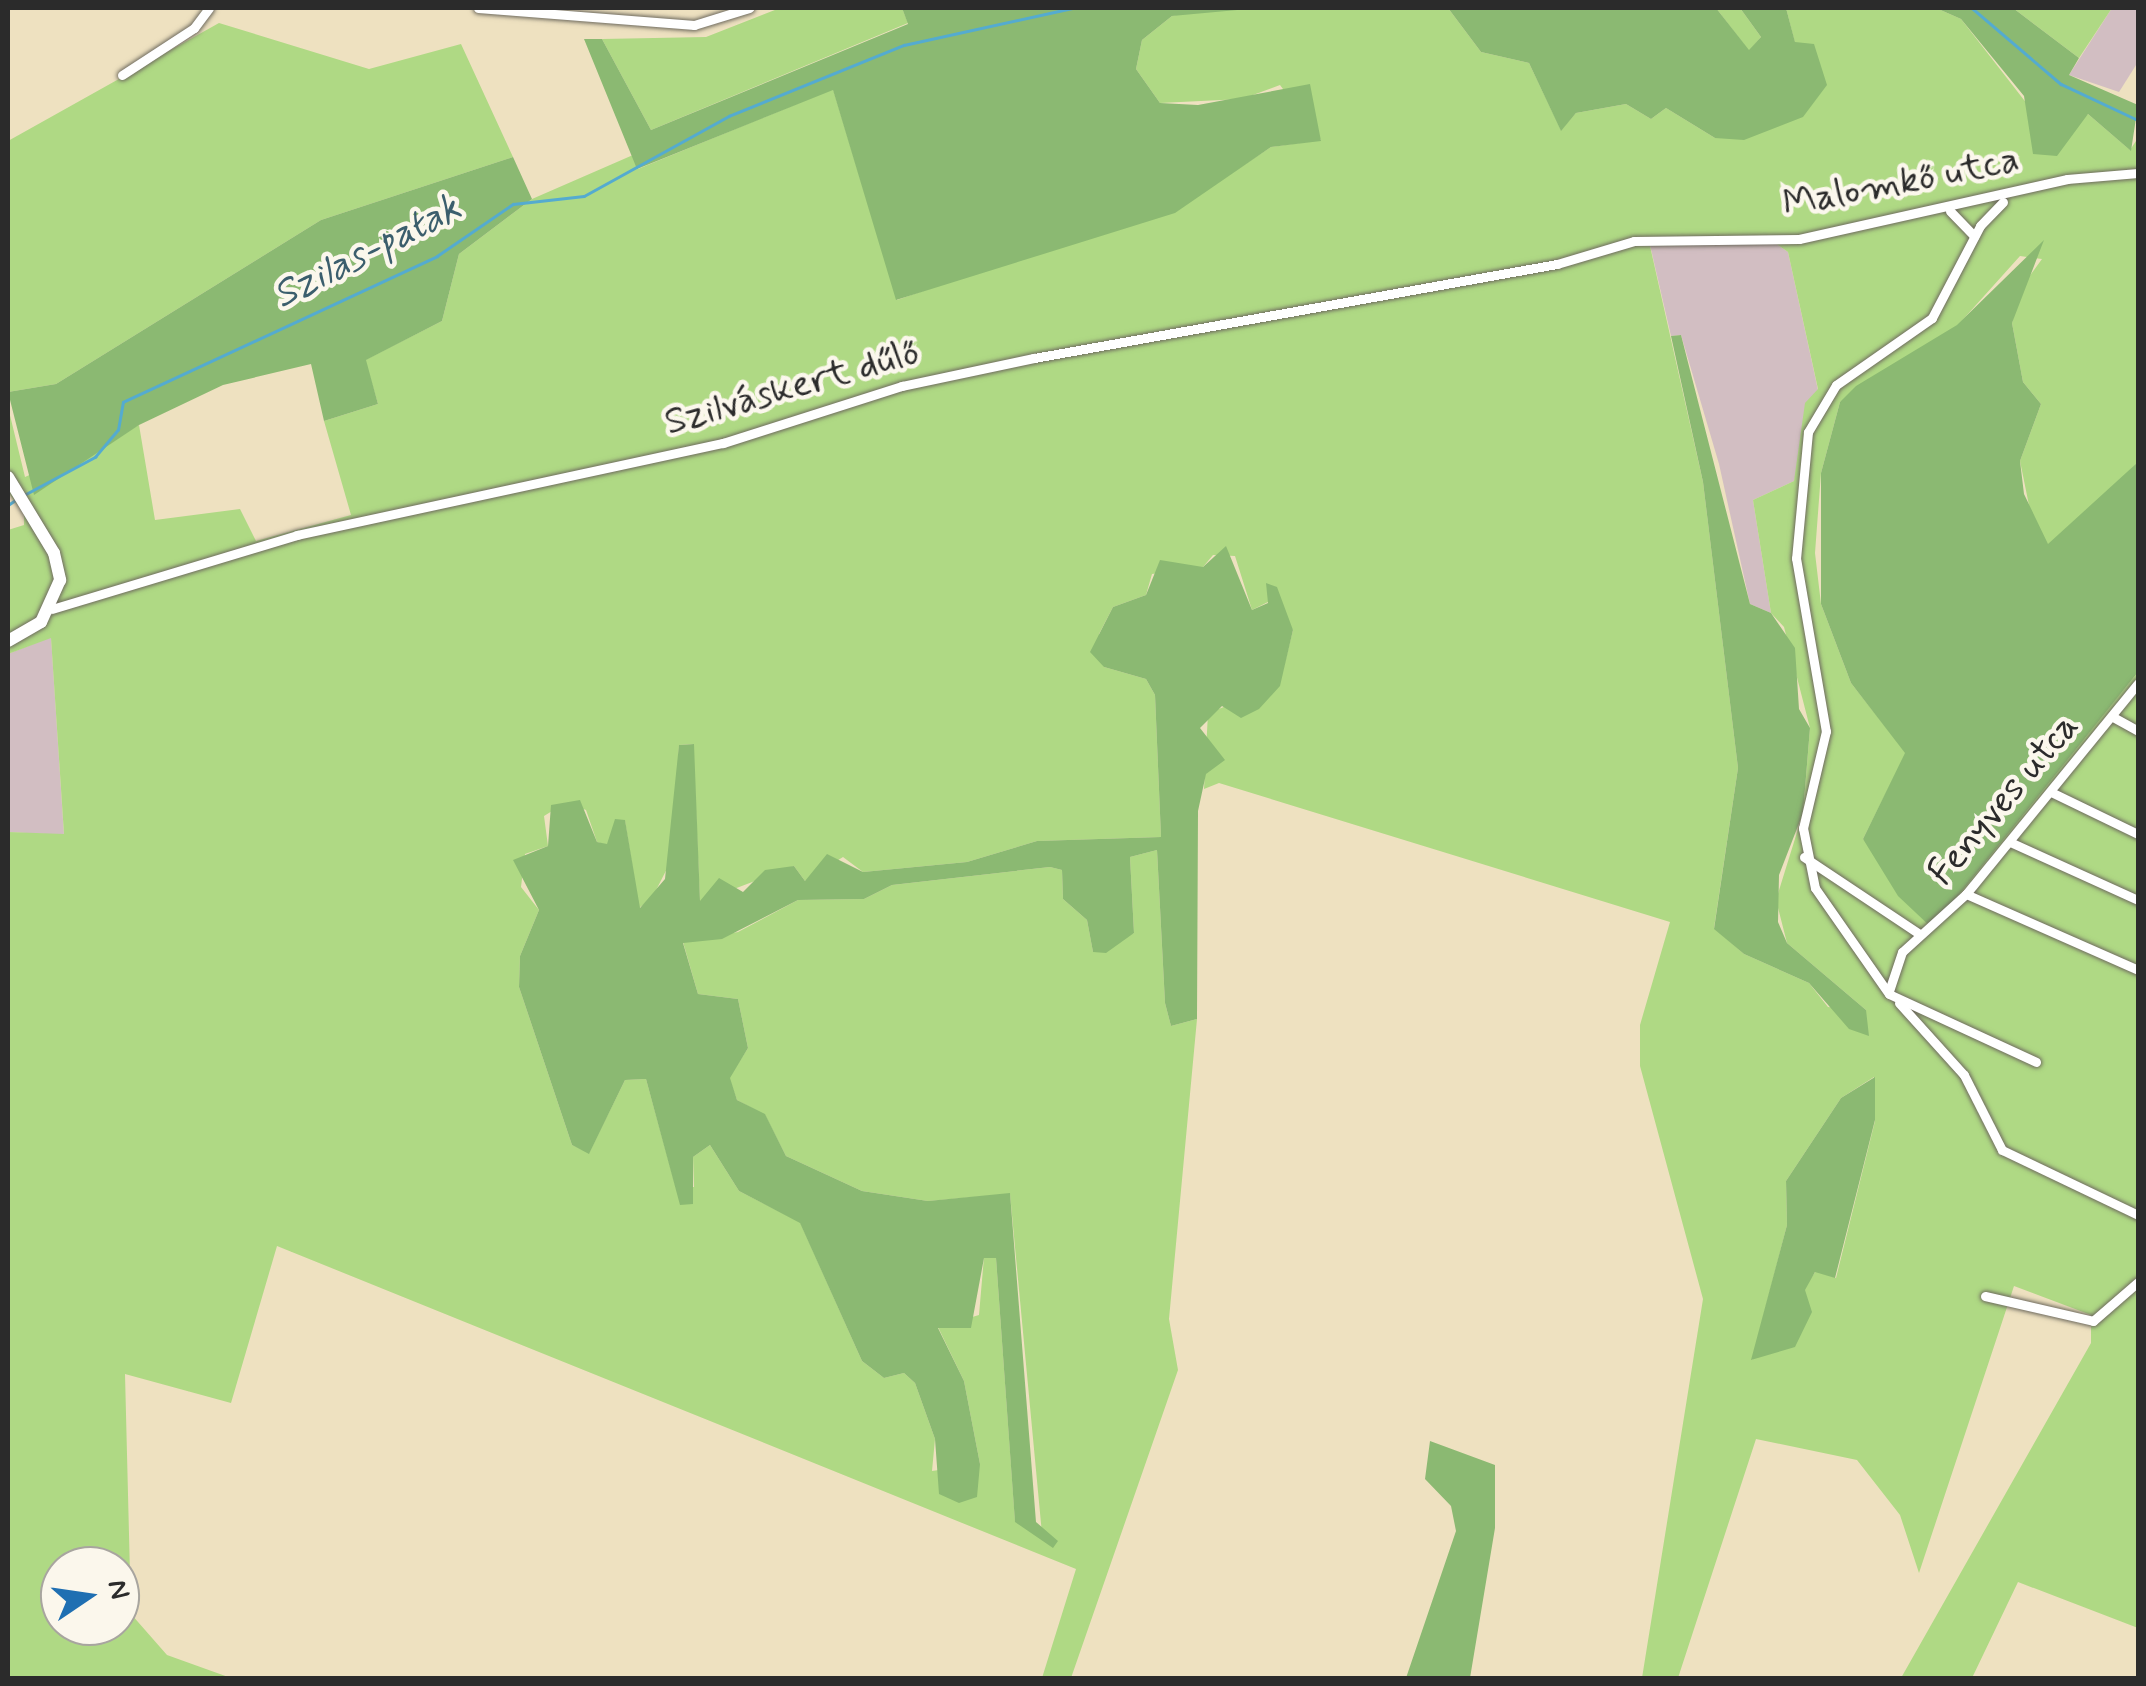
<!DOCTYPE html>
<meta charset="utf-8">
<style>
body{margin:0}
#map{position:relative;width:2146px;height:1686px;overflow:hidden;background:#eee1c0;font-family:Mynerve,sans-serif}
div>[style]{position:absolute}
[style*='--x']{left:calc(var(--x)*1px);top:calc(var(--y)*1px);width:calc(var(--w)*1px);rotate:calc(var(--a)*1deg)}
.industrial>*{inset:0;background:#d2bec2}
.green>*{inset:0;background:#afd984}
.forest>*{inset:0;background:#8bb972}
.stream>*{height:2.5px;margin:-1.25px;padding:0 1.25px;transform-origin:1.25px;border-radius:1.25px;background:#54abd0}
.roads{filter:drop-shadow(0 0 2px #6f6b5f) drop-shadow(0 0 2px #6f6b5f)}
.minor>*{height:9px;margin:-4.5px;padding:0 4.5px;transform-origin:4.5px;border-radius:4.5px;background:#fff}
.secondary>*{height:12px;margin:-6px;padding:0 6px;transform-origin:6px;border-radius:6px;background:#fff}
span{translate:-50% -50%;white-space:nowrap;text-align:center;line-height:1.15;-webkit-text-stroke:9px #fbf7ec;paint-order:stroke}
.street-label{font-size:38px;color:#2b2b2b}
.water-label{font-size:40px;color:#3b5e6d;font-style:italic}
.frame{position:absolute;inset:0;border:10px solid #2b2b2b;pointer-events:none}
.north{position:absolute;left:40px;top:1546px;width:100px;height:100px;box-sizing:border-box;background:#fbf7ec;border:2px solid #a8a59f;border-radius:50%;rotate:77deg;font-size:28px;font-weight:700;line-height:40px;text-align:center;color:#2b2b2b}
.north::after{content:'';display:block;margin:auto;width:35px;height:45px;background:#1f6fb2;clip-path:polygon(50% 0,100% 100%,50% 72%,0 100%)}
</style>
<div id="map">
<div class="industrial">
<div style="clip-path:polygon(2112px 8px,2138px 8px,2138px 62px,2119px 92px,2069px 75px)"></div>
<div style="clip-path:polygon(1775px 243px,1788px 252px,1818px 390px,1794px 481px,1753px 500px,1771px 613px,1750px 604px,1719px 464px,1681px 335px,1671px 336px,1650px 245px)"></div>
<div style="clip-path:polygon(51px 637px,64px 835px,8px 832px,8px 654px)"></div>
</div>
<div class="green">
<div style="clip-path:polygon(780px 8px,902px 8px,908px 23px,651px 130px,602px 39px,706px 37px)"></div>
<div style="clip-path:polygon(evenodd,1207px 8px,1448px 8px,1481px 52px,1529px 63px,1561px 130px,1576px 113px,1626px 104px,1651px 119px,1666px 108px,1715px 138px,1795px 43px,1786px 8px,1936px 8px,1961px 19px,2031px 109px,2072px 125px,2088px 114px,2130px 150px,2138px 138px,2138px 462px,2065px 537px,2048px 545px,2034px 530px,2020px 461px,2041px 404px,2023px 382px,2012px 323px,2020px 289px,2042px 259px,2020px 256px,1958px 325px,1840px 402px,1821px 473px,1815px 553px,1821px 604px,1851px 683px,1906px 753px,1863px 839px,1938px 915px,2138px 672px,2138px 1628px,2018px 1582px,1972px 1678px,1901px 1678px,2091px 1343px,2091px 1315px,2014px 1286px,1919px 1573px,1900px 1515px,1857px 1460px,1756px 1439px,1678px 1678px,1642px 1678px,1703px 1299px,1640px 1066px,1640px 1025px,1670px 922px,1219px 783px,1204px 789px,1208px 713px,1279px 686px,1293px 630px,1268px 602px,1252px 610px,1235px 556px,1213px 555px,1203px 567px,1152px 574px,1146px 595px,1113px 607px,1099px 634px,1104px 667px,1146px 679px,1155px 695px,1161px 837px,1037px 841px,967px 862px,863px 872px,843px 857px,805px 881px,794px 866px,700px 902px,693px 744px,679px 745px,672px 859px,652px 898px,639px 908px,625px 821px,607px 845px,597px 842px,586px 810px,565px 803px,544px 816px,548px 846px,525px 854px,521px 887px,539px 910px,520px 956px,519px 987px,572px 1145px,589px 1153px,625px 1080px,646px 1079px,676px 1188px,694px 1187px,693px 1157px,710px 1145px,739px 1191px,800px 1222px,862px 1361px,884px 1378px,904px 1373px,915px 1383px,935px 1439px,932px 1471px,980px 1464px,964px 1381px,938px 1327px,979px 1315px,984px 1257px,996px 1258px,1015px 1521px,1042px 1534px,1010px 1194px,928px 1201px,862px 1191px,786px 1156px,765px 1115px,737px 1100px,729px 1078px,748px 1048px,738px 999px,698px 994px,683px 942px,738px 932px,798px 900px,864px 899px,892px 885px,1050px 867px,1062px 870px,1063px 899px,1087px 920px,1093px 952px,1134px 933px,1130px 857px,1157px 850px,1165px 1003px,1171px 1026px,1197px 1019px,1169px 1319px,1178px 1370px,1071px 1678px,1042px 1678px,1076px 1569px,277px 1246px,231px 1403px,125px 1374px,131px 1614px,167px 1655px,231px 1678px,8px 1678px,8px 832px,64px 834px,51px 638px,8px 654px,8px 530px,24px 525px,24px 514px,8px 492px,8px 407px,25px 477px,139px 425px,155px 520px,240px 509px,256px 541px,351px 515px,324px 421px,378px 404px,365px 360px,442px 321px,459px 254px,532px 199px,633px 155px,638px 169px,833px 89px,897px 300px,1197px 196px,1271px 147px,1321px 140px,1280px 85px,1242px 99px,1160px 103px,1136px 69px,1142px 40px,1172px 16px,1207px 8px,1775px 243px,1788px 252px,1818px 389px,1805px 403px,1794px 481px,1753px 500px,1771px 613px,1784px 627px,1810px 728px,1803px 813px,1776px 900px,1787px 943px,1866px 1010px,1828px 1007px,1809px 983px,1744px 954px,1714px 928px,1738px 768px,1703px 482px,1650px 246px,1775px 243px,1207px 8px,1874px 1077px,1875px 1121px,1836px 1278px,1816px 1271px,1752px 1360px,1787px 1225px,1786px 1181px,1841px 1098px,1874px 1077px,1207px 8px,60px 1566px,120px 1566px,120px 1626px,60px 1626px,60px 1566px)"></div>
<div style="clip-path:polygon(1716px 8px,1740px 8px,1761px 37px,1749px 51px)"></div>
<div style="clip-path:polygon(2013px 8px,2112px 8px,2079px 58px)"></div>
<div style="clip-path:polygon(219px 23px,369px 69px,461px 44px,513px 157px,321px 220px,56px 384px,8px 392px,8px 141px)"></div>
</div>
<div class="forest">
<div style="clip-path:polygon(902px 8px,1259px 8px,1172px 16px,1142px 40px,1136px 69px,1160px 103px,1198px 105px,1310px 84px,1321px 141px,1271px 147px,1175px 213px,896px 300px,833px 90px,637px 169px,584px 39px,602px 39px,651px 130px,908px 24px)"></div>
<div style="clip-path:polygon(1448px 8px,1716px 8px,1749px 50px,1761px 37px,1740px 8px,1786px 8px,1795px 42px,1814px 44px,1827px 85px,1803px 117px,1744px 140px,1715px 138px,1666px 108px,1651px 119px,1626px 104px,1576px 113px,1561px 131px,1529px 63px,1481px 52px)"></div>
<div style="clip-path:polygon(1936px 8px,2013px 8px,2079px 58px,2069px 75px,2138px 105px,2131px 151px,2088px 114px,2057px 156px,2033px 154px,2024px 96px,1961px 19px)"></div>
<div style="clip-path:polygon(513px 157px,532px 199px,459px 254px,442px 321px,366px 360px,378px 404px,324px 421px,311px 364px,223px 385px,139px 425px,34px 495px,8px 392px,56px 384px,321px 220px)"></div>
<div style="clip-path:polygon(2044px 240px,2012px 323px,2023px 382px,2041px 404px,2020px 461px,2024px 494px,2048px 544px,2138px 462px,2138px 672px,1932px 928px,1898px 896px,1863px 839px,1905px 753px,1851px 683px,1821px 604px,1821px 473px,1840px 402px,1856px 386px,1957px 325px)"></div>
<div style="clip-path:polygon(1681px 335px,1750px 604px,1771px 613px,1795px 648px,1799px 709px,1810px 728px,1803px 813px,1779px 875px,1778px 922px,1787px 943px,1866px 1010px,1869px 1036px,1849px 1029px,1809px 983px,1744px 954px,1714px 929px,1738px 768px,1703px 482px,1671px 336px)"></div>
<div style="clip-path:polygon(1226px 546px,1252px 610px,1268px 603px,1266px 583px,1277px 587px,1293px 630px,1280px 686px,1259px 709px,1241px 718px,1222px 706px,1200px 728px,1225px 760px,1206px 774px,1198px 811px,1197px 1019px,1171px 1026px,1165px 1003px,1157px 850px,1130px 857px,1134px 933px,1106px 953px,1093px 952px,1087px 920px,1063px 899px,1062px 870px,1050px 867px,892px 885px,864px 899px,798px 900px,722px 939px,683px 943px,698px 994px,738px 999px,748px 1048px,730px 1078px,737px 1100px,765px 1114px,786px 1156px,862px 1191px,928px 1201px,1010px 1193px,1036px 1522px,1058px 1541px,1053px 1548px,1015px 1522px,996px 1258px,984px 1258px,971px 1328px,938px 1328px,964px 1381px,980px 1464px,977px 1497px,959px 1503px,939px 1494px,935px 1439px,915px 1383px,904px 1373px,884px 1378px,862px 1361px,800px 1223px,739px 1191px,710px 1145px,693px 1157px,693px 1204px,680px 1205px,646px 1079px,625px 1080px,589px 1154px,572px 1145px,519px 987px,520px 956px,539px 910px,513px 860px,548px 846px,551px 805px,580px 800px,597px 842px,607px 844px,615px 819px,625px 820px,640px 908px,665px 879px,679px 745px,694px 744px,700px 901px,719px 878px,743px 892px,765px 870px,794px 866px,805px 881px,827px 854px,863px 872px,967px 862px,1037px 841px,1161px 837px,1155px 695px,1146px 679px,1104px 667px,1090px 652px,1113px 607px,1146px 595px,1160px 560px,1203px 567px)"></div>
<div style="clip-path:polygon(1875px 1077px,1875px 1120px,1835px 1278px,1815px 1272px,1805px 1290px,1812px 1312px,1795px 1347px,1751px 1360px,1787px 1225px,1786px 1181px,1841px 1098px)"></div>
<div style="clip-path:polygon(1430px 1441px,1495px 1465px,1495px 1528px,1470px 1678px,1406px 1678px,1456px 1531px,1451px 1506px,1425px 1479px)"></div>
</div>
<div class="stream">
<div style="--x:1972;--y:8;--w:117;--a:40.5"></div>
<div style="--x:2061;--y:84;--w:85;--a:25.1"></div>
<div style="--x:24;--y:495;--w:81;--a:-28.2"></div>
<div style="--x:95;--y:457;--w:35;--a:-50"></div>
<div style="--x:118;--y:430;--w:28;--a:-80"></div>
<div style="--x:123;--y:402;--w:346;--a:-24.9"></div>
<div style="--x:437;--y:256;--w:92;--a:-34.4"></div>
<div style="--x:513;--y:204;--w:71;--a:-6.4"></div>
<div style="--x:584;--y:196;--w:166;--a:-28.9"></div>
<div style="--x:729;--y:116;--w:189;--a:-22.1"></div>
<div style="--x:904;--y:45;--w:172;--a:-12.4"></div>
<div style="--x:8;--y:505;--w:11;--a:-34"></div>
</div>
<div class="roads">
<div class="minor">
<div style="--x:478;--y:8;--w:217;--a:4.5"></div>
<div style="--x:694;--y:25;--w:58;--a:-17.2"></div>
<div style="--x:122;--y:75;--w:86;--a:-33.1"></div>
<div style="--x:194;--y:28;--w:25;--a:-53"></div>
<div style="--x:2003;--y:202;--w:33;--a:134"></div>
<div style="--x:1980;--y:226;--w:104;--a:117.6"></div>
<div style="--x:1932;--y:318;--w:117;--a:145.1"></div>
<div style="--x:1836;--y:385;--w:55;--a:120.8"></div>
<div style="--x:1808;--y:432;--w:127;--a:95.4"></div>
<div style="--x:1796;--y:558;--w:176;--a:80.2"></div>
<div style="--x:1826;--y:731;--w:100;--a:103.3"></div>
<div style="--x:1803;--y:828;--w:61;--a:78.7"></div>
<div style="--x:1815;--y:888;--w:129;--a:55.1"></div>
<div style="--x:1889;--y:994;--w:162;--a:24.8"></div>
<div style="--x:1950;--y:211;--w:35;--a:46"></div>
<div style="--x:52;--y:609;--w:256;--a:-16.8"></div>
<div style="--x:297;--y:535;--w:436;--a:-12.2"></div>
<div style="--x:723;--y:443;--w:188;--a:-17.7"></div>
<div style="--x:902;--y:386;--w:135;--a:-12"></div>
<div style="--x:1034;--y:358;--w:531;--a:-10.19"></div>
<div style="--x:1557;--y:264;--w:80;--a:-16.6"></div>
<div style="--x:1634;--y:241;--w:165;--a:-0.7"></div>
<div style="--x:1799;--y:239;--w:275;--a:-12.6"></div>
<div style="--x:2067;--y:179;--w:71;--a:-4.8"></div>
<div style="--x:2113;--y:717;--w:29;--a:29"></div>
<div style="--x:2051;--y:792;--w:97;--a:25.8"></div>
<div style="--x:2010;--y:842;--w:141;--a:24.4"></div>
<div style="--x:1804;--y:857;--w:137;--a:33.7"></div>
<div style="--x:1966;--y:894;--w:188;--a:23.8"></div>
<div style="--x:1889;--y:991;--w:41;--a:-71.6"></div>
<div style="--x:1902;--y:952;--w:86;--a:-42.2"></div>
<div style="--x:1966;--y:894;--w:272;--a:-50.8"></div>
<div style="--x:1899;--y:1003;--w:97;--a:47.9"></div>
<div style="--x:1964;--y:1075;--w:84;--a:63.1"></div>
<div style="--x:2002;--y:1150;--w:151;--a:25.5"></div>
<div style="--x:1985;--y:1296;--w:111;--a:13"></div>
<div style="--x:2093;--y:1321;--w:60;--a:-40.9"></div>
</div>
<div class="secondary">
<div style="--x:8;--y:477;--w:89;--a:58.8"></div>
<div style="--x:54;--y:553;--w:28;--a:77"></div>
<div style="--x:60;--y:580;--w:46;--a:114.3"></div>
<div style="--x:41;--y:622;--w:38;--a:150"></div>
</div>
</div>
<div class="street-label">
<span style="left:1901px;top:183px;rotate:-11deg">Malomkő utca</span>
<span style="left:792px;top:388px;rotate:-16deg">Szilváskert dűlő</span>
<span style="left:2004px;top:800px;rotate:-50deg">Fenyves utca</span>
</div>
<div class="water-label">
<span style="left:367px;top:252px;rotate:-27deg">Szilas-patak</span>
</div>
<div class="frame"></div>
<div class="north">N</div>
</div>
